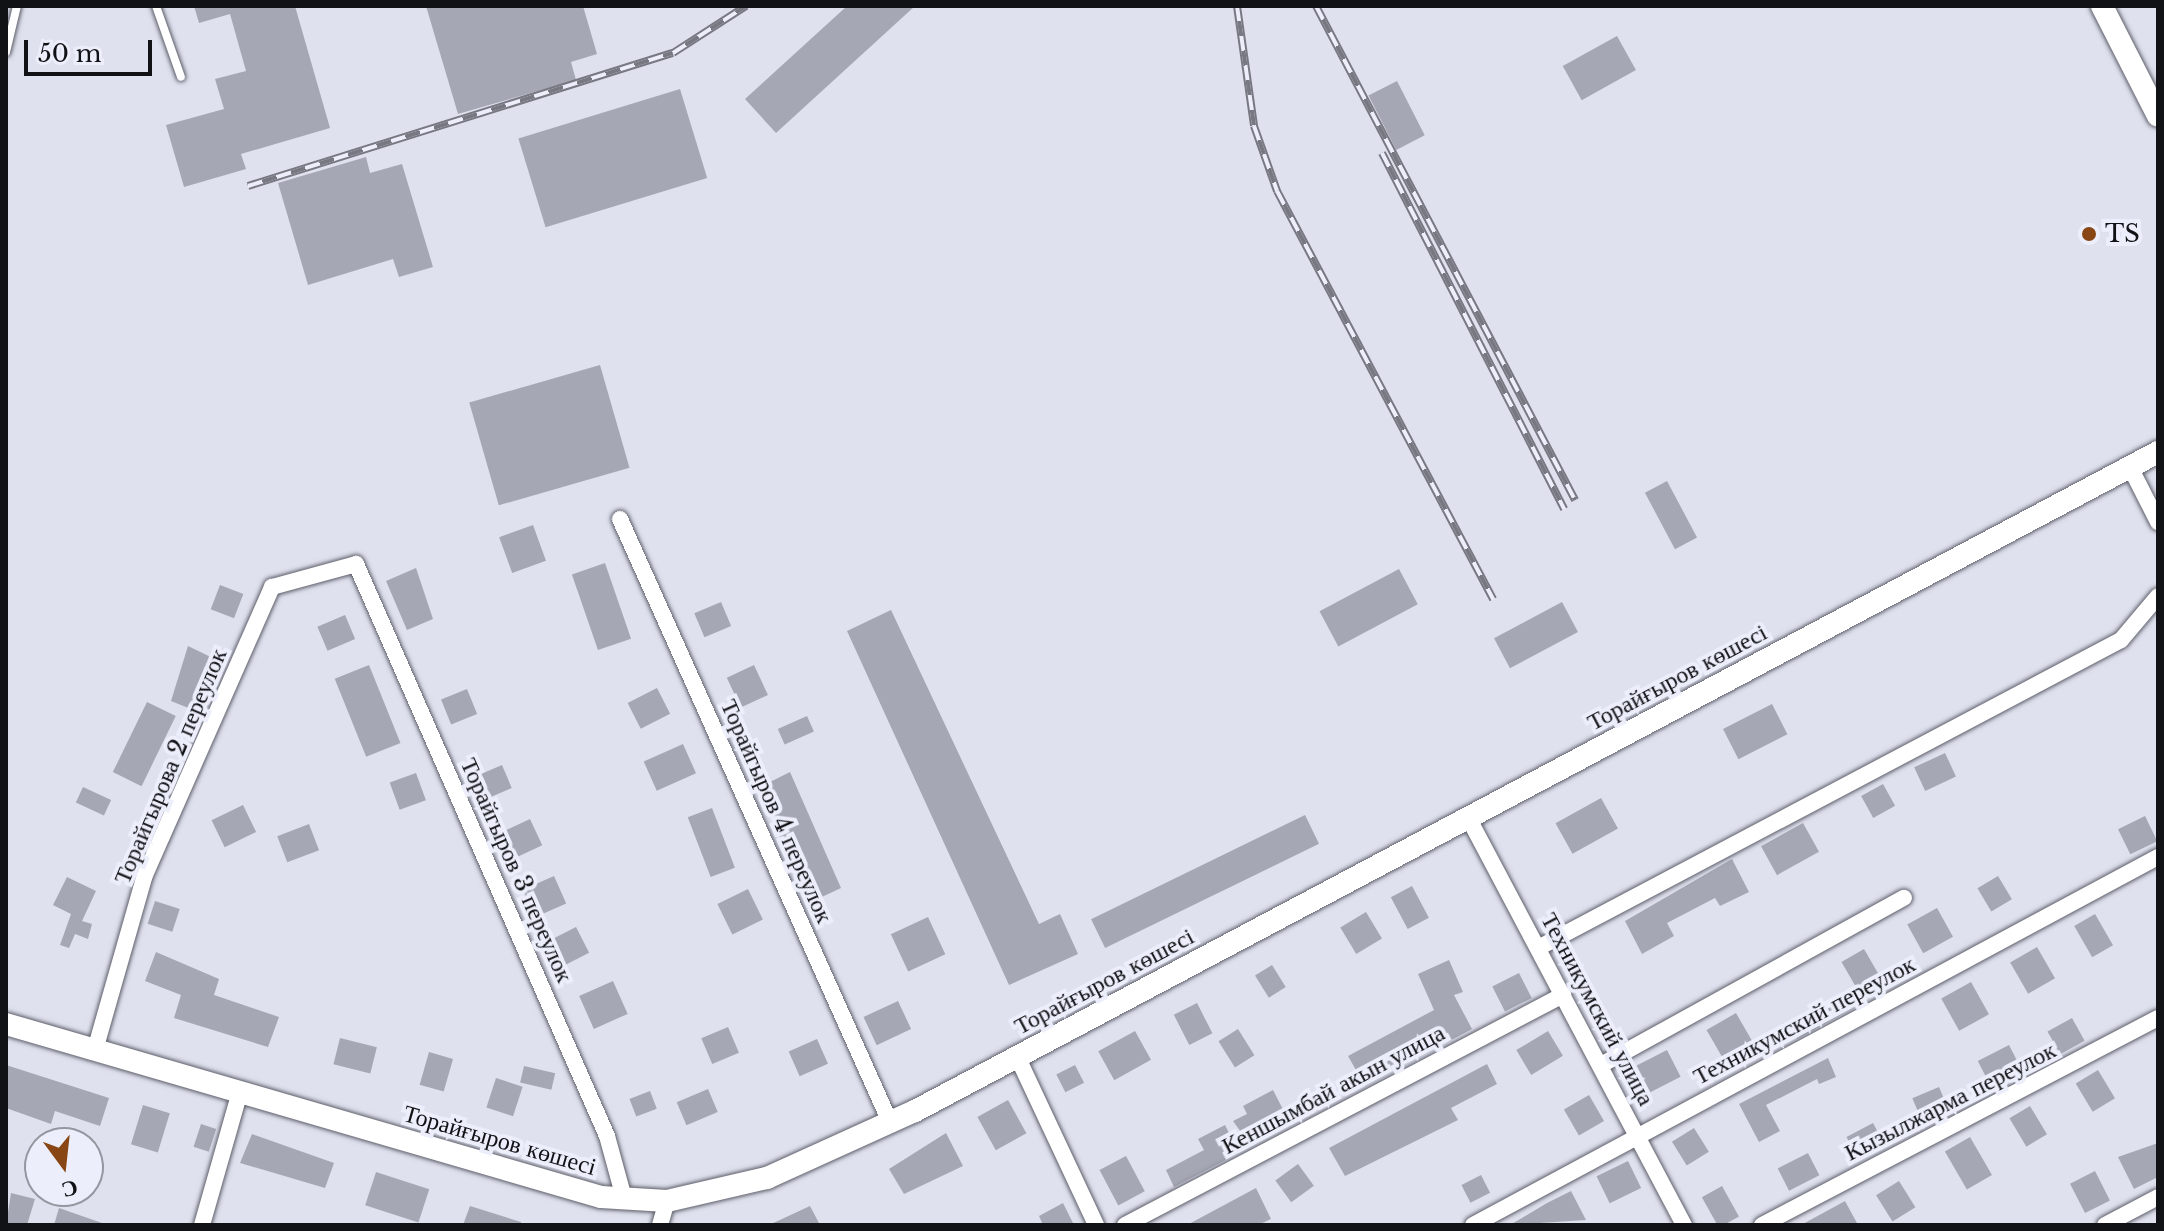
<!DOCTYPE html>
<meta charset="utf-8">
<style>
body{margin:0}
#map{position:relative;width:2164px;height:1231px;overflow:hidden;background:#dfe1ee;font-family:"Libre Baskerville",serif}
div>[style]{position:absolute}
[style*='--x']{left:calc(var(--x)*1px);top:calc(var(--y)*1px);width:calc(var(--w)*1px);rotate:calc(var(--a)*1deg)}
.building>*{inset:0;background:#a5a8b4;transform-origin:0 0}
.roads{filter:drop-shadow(0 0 2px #5c5e69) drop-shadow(0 0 2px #5c5e69)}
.lane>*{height:8px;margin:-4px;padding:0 4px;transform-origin:4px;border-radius:4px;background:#fff}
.street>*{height:16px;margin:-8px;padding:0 8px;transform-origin:8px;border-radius:8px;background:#fff}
.secondary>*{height:22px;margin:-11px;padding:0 11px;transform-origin:11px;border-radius:11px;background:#fff}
.rail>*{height:8px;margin-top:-4px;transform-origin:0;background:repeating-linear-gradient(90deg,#eceffb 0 15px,#777881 0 30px);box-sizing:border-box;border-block:2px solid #777881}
.dots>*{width:22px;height:22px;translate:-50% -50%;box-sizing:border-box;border:4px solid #eceffb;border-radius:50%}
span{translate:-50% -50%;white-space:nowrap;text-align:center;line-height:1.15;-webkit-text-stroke:8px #eceffb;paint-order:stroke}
.poi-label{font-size:24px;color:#111216}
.left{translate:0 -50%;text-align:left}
.street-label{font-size:24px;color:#111216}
.frame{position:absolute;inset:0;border:8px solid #111216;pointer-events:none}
.north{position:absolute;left:24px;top:1127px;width:80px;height:80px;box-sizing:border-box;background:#eceffb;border:2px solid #94979f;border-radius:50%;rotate:165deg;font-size:22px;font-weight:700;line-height:32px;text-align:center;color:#111216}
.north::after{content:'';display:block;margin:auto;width:28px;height:36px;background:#884614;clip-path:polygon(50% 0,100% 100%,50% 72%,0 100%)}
.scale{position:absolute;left:24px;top:40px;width:128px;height:36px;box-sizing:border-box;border:4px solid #111216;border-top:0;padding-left:10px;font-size:24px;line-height:28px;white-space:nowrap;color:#111216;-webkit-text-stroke:6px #eceffb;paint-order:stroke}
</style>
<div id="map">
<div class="building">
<div style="clip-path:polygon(194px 6px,295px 6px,330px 128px,241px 154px,246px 169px,184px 187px,166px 125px,224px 109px,215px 79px,246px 71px,230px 14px,199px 23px)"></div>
<div style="clip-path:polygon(426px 6px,583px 6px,597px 54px,571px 62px,576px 80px,458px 114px)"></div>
<div style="clip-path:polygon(847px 6px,915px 6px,776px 133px,745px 99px)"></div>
<div style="left:1617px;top:36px;width:39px;height:62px;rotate:61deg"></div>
<div style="left:1397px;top:81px;width:61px;height:32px;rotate:63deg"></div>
<div style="left:680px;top:89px;width:93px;height:169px;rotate:73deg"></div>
<div style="clip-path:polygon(366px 157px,370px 173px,402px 164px,433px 267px,399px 277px,393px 259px,308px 285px,278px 183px)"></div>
<div style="left:600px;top:365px;width:107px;height:136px;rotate:74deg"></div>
<div style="left:1667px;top:481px;width:64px;height:25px;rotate:62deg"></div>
<div style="left:533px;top:525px;width:38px;height:36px;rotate:70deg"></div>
<div style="left:605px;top:563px;width:80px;height:35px;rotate:71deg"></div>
<div style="clip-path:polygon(416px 568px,433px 619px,407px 630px,386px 581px)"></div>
<div style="left:1399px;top:569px;width:40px;height:90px;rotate:62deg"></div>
<div style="left:220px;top:585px;width:25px;height:26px;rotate:21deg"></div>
<div style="left:721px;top:602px;width:26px;height:29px;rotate:67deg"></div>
<div style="left:1562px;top:602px;width:34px;height:77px;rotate:62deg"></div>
<div style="clip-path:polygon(891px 610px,1039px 924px,1060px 914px,1078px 954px,1009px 985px,847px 631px)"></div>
<div style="left:345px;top:615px;width:26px;height:30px;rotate:67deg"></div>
<div style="clip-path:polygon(188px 646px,217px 660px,191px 709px,171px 701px)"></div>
<div style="left:369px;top:665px;width:84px;height:37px;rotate:68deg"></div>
<div style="left:754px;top:665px;width:33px;height:30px;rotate:65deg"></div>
<div style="left:657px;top:688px;width:29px;height:33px;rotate:63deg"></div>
<div style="left:467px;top:689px;width:27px;height:28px;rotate:68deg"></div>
<div style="left:147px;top:702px;width:32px;height:78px;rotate:26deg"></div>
<div style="left:1772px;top:704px;width:34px;height:55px;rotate:63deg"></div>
<div style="left:807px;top:716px;width:17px;height:32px;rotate:66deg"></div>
<div style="left:683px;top:744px;width:32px;height:43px;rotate:66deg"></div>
<div style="left:1945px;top:753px;width:26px;height:34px;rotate:65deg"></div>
<div style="left:502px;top:765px;width:25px;height:33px;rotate:67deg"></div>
<div style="clip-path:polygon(790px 772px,841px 888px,809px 903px,793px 868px,803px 863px,793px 841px,783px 846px,760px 787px)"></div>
<div style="left:416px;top:773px;width:29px;height:28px;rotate:70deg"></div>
<div style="left:1883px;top:784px;width:25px;height:25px;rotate:61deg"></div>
<div style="left:83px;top:787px;width:31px;height:17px;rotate:25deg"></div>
<div style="left:1601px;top:798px;width:35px;height:52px;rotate:61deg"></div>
<div style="left:243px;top:805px;width:30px;height:35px;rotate:64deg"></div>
<div style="left:712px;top:808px;width:64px;height:26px;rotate:69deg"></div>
<div style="left:1305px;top:815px;width:32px;height:238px;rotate:64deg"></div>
<div style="left:2145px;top:816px;width:28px;height:30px;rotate:64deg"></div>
<div style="left:530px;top:819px;width:29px;height:36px;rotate:65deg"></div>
<div style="left:1803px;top:823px;width:33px;height:48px;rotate:61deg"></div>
<div style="left:309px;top:824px;width:28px;height:34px;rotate:69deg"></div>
<div style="clip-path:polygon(1732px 859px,1749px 892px,1720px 906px,1715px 898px,1667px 923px,1674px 936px,1642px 954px,1625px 921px)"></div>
<div style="left:554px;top:876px;width:30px;height:34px;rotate:66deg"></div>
<div style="left:1998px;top:876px;width:27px;height:24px;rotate:59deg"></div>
<div style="clip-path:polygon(67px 877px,96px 891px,82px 921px,92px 924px,88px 939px,75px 934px,69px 948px,60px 945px,71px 914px,53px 905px)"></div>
<div style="left:1412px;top:886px;width:36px;height:24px;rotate:62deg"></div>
<div style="left:748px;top:889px;width:34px;height:34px;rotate:64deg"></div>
<div style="left:155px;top:901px;width:26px;height:24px;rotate:18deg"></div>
<div style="left:1937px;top:908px;width:33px;height:34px;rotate:61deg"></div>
<div style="left:1366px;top:912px;width:31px;height:30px;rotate:59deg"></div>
<div style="left:2095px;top:914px;width:36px;height:24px;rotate:60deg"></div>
<div style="left:928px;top:917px;width:41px;height:41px;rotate:65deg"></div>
<div style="left:576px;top:927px;width:29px;height:33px;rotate:63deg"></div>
<div style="left:2037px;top:947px;width:36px;height:31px;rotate:60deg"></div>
<div style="left:1864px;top:949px;width:44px;height:26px;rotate:60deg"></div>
<div style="clip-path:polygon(156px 952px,219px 979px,214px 995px,279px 1017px,268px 1047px,174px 1018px,181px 995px,145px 981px)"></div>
<div style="clip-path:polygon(1449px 960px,1463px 992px,1454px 995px,1472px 1029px,1365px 1086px,1348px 1056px,1434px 1010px,1418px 974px)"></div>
<div style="left:1272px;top:965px;width:26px;height:20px;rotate:58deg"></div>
<div style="left:1519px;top:973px;width:28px;height:30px;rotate:63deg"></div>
<div style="left:613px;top:981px;width:36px;height:37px;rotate:66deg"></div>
<div style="left:1971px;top:982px;width:37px;height:34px;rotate:61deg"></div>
<div style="clip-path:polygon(1853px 992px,1859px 1005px,1797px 1039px,1792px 1031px)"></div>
<div style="left:898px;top:1001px;width:31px;height:38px;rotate:65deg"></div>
<div style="left:1197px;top:1003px;width:34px;height:26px;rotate:63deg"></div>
<div style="left:1736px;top:1013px;width:34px;height:34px;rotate:60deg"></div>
<div style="left:2072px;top:1018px;width:26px;height:28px;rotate:61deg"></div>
<div style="left:728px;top:1027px;width:28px;height:29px;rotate:67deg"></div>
<div style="left:1238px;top:1029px;width:31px;height:23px;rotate:58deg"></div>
<div style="left:1135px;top:1031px;width:33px;height:42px;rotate:61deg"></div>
<div style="left:1548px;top:1031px;width:29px;height:37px;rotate:59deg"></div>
<div style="left:340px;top:1038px;width:38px;height:27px;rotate:14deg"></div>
<div style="left:817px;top:1039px;width:27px;height:31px;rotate:66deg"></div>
<div style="left:2009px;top:1045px;width:31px;height:35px;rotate:63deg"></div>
<div style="left:1667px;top:1050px;width:30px;height:34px;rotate:63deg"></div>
<div style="left:429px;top:1052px;width:25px;height:34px;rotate:16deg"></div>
<div style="clip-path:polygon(1828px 1058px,1836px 1077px,1819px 1084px,1817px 1079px,1766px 1105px,1780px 1131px,1759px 1142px,1739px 1104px)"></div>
<div style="clip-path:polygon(1487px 1064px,1497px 1084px,1451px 1108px,1458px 1120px,1345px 1176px,1329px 1148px)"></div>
<div style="clip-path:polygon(6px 1065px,109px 1098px,100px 1126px,55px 1111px,51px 1124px,6px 1108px)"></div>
<div style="left:1075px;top:1065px;width:20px;height:21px;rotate:63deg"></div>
<div style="left:524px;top:1066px;width:32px;height:17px;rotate:13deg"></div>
<div style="left:2098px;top:1070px;width:33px;height:26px;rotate:59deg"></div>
<div style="left:496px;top:1078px;width:28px;height:31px;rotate:18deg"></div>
<div style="left:1939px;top:1087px;width:25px;height:29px;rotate:67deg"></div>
<div style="left:708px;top:1089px;width:25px;height:34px;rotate:67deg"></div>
<div style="clip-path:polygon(1273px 1090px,1291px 1125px,1251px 1146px,1233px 1121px,1247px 1114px,1243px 1106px)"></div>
<div style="left:650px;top:1091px;width:19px;height:22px;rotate:69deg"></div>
<div style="left:1589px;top:1095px;width:30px;height:29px;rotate:60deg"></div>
<div style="left:1008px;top:1100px;width:38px;height:35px;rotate:61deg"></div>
<div style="left:143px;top:1105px;width:28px;height:41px;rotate:17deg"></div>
<div style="left:2030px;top:1106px;width:33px;height:24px;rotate:59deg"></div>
<div style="left:1873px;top:1123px;width:21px;height:30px;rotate:62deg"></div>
<div style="left:201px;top:1124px;width:16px;height:24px;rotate:18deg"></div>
<div style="clip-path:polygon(1225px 1125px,1239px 1153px,1174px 1187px,1166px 1170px,1204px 1150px,1198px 1139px)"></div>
<div style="left:1694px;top:1128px;width:28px;height:26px;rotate:58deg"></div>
<div style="clip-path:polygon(946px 1133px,963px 1166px,904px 1194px,889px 1169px)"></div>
<div style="clip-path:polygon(252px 1134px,334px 1163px,325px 1188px,240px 1163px)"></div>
<div style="left:1970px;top:1137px;width:44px;height:29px;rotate:60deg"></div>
<div style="clip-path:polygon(2158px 1143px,2158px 1177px,2134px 1189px,2118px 1157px)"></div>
<div style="left:1808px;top:1153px;width:25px;height:34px;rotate:63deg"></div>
<div style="left:1126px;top:1156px;width:40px;height:30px;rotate:62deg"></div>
<div style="left:1628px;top:1161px;width:30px;height:35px;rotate:64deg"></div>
<div style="left:1298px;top:1164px;width:27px;height:28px;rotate:54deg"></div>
<div style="left:2095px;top:1171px;width:33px;height:28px;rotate:63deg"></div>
<div style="left:376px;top:1172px;width:56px;height:35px;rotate:18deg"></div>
<div style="left:1481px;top:1175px;width:20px;height:22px;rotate:63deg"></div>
<div style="left:1899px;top:1181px;width:31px;height:27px;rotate:58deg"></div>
<div style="left:1722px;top:1186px;width:35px;height:23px;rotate:61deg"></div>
<div style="clip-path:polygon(1256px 1188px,1271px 1219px,1258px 1225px,1187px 1225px)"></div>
<div style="clip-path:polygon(1571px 1191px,1586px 1220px,1510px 1225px,1547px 1203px)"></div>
<div style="clip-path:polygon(11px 1193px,35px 1199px,27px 1225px,6px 1225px)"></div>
<div style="clip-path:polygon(1845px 1201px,1858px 1225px,1801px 1225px)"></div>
<div style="clip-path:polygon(1063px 1203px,1074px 1225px,1043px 1225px,1039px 1216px)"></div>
<div style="clip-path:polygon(470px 1206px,521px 1222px,521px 1225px,463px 1225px)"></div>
<div style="clip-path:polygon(810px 1206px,820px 1225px,769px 1225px)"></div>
<div style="clip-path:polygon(59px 1208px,102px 1223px,102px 1225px,54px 1225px)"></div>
</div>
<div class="roads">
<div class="lane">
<div style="--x:156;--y:6;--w:75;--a:70.6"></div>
<div style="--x:6;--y:52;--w:47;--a:-76.6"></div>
</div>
<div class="street">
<div style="--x:2130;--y:467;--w:62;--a:63"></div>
<div style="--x:620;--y:519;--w:661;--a:65.88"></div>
<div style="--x:1468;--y:817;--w:462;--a:62.1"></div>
<div style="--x:1538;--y:948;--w:659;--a:-27.85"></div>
<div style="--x:2121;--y:640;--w:57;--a:-49.9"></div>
<div style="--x:95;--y:1050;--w:182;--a:-74.1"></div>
<div style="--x:145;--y:875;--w:315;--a:-66.2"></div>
<div style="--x:272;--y:587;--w:87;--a:-15.3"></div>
<div style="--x:356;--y:564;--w:625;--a:66.31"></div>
<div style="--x:607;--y:1136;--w:64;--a:74.7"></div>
<div style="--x:1017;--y:1056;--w:187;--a:64.9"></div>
<div style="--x:1601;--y:1065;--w:346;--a:-28.9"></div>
<div style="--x:202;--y:1225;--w:138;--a:-74.1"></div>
<div style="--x:660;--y:1225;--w:25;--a:-74"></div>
<div style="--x:1125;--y:1225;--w:495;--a:-27.7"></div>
<div style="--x:1473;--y:1225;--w:778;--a:-28.25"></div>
<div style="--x:1762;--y:1225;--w:447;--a:-27.6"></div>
<div style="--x:2105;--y:1225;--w:60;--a:-27.8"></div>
</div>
<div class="secondary">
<div style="--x:2102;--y:6;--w:123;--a:63"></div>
<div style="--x:6;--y:1024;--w:620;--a:16.21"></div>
<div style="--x:601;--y:1197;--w:66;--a:3.5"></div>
<div style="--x:667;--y:1201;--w:103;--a:-13"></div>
<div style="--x:767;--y:1178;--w:162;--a:-24.4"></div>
<div style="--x:915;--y:1111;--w:1407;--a:-27.93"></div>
</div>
</div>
<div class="rail">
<div style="--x:1237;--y:6;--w:121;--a:81.9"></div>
<div style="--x:1254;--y:126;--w:69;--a:70.5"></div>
<div style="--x:1277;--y:191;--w:462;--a:62.1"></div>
<div style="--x:1316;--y:6;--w:558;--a:62.33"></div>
<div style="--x:1382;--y:153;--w:400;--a:62.9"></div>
<div style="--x:248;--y:186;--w:445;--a:-17.4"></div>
<div style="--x:673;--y:53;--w:87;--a:-32.8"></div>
</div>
<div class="dots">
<div style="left:2089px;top:234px;background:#884614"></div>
</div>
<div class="poi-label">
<span class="left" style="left:2105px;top:234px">TS</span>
</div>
<div class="street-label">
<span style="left:1677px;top:677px;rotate:-28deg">Торайғыров көшесі</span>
<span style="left:170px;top:766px;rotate:-67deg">Торайгырова 2 переулок</span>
<span style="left:777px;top:811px;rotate:66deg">Торайгыров 4 переулок</span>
<span style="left:517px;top:870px;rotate:66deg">Торайгыров 3 переулок</span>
<span style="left:1104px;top:981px;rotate:-28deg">Торайғыров көшесі</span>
<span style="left:1598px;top:1009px;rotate:62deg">Техникумский улица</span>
<span style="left:1804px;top:1020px;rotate:-28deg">Техникумский переулок</span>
<span style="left:1333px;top:1089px;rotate:-28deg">Кеншымбай акын улица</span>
<span style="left:1950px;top:1101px;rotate:-27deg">Кызылжарма переулок</span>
<span style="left:500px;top:1140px;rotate:16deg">Торайғыров көшесі</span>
</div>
<div class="frame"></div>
<div class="north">С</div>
<div class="scale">50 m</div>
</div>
